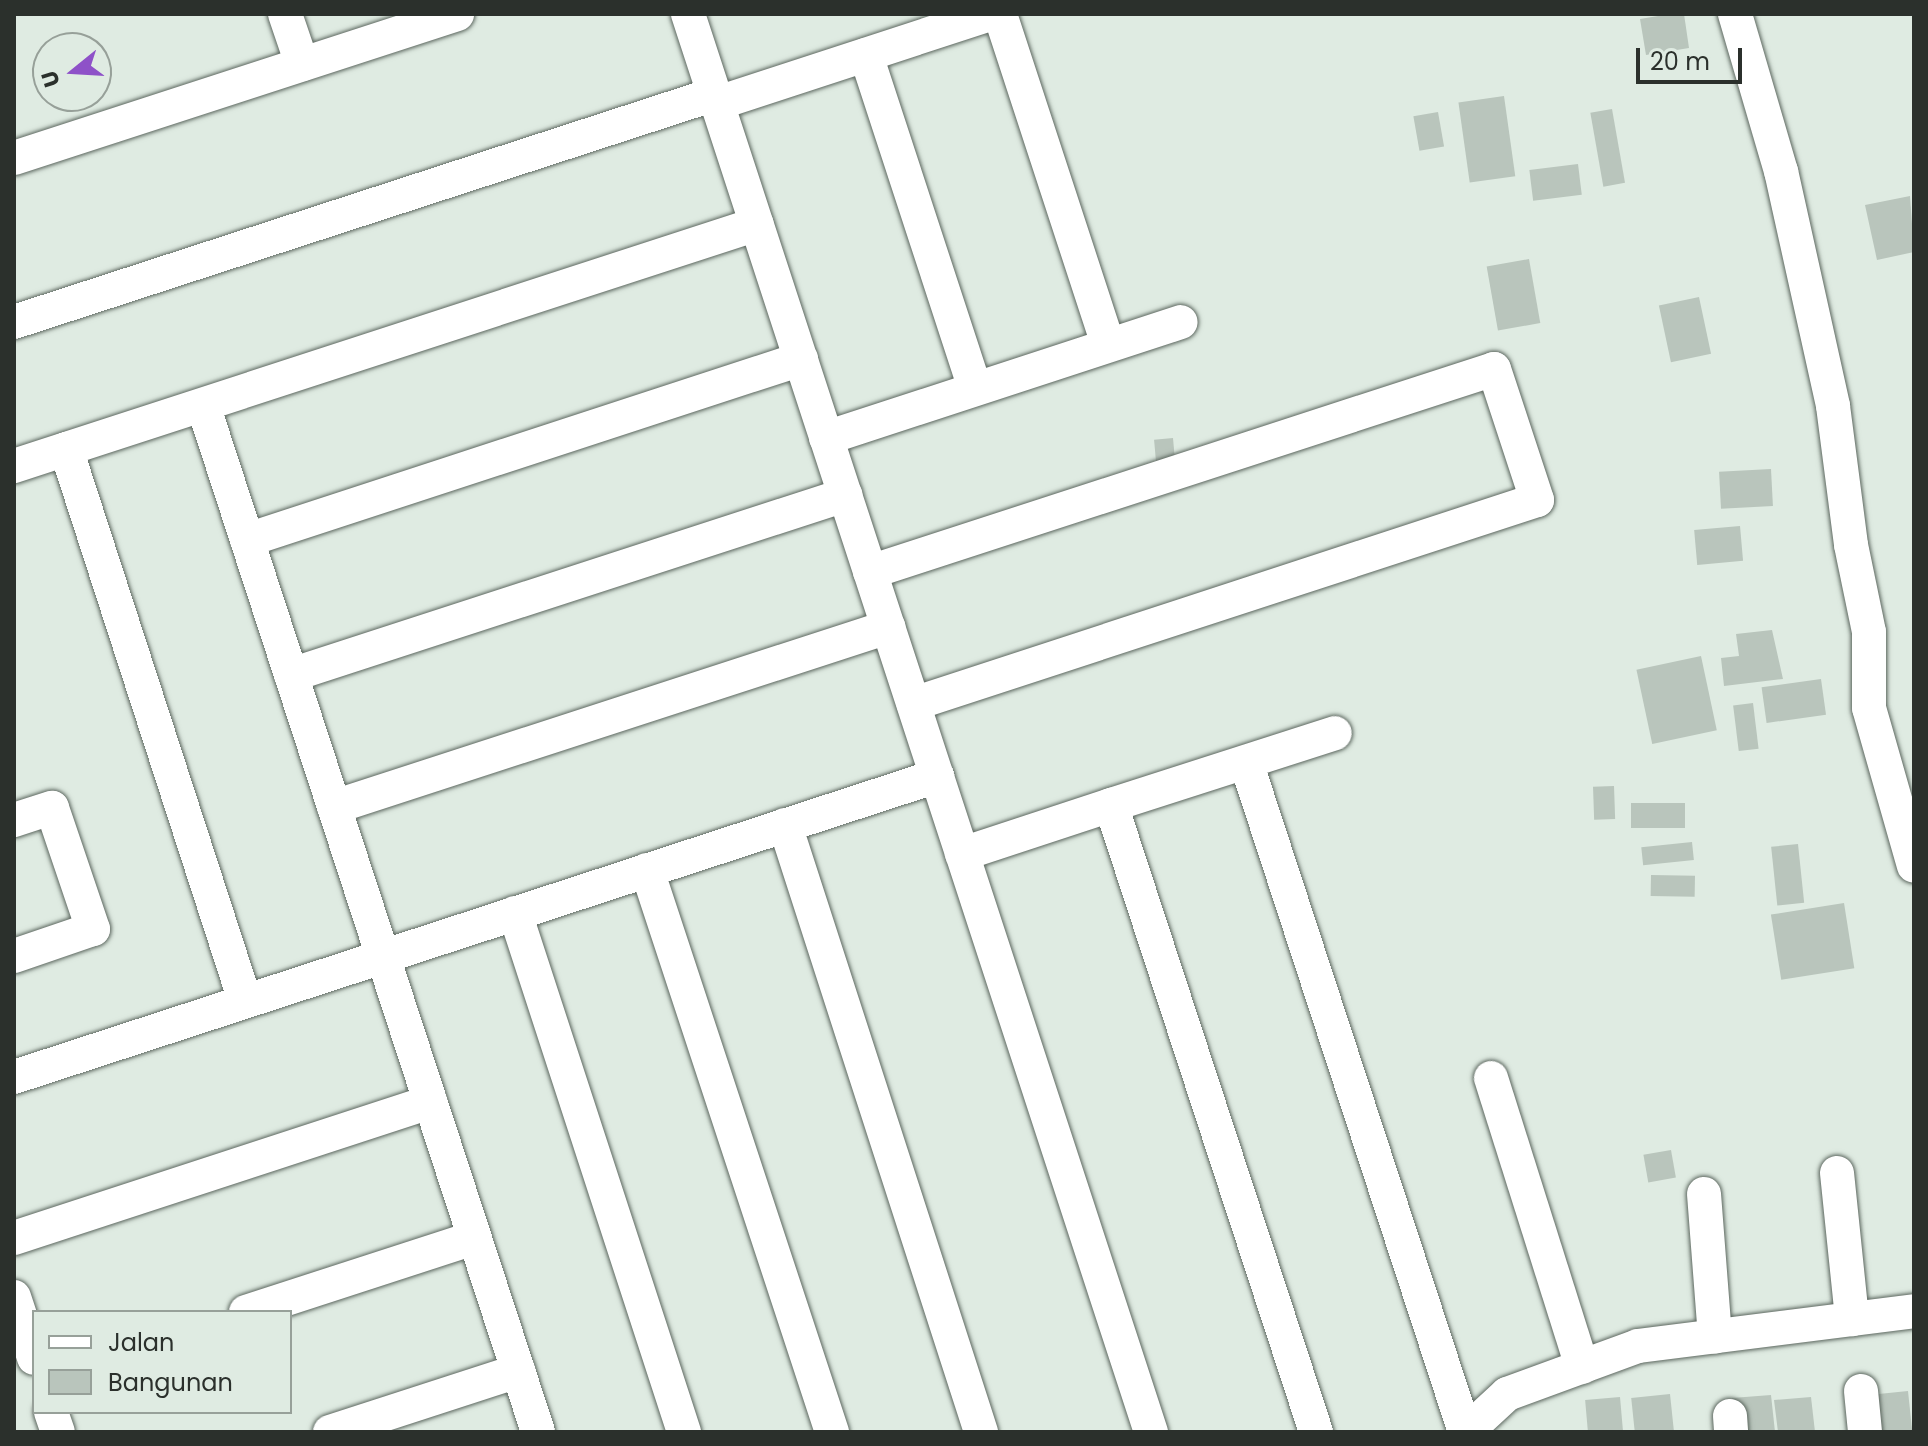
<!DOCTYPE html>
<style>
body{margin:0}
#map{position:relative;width:1928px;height:1446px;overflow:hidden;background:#dfebe2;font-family:Poppins,sans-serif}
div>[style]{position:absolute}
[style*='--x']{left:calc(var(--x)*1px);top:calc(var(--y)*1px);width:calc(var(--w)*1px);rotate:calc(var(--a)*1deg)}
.building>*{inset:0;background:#b9c5bc;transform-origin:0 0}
.roads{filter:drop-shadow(0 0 2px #5c675f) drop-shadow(0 0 2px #5c675f)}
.minor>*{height:34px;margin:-17px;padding:0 17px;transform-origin:17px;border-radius:17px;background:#fff}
span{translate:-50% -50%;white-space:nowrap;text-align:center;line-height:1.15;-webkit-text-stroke:6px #dfebe2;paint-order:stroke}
.frame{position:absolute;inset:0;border:16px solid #2b302c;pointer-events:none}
.legend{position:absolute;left:32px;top:1310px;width:260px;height:104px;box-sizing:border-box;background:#dfebe2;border:2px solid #97a099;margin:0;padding:10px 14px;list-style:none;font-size:24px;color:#2b302c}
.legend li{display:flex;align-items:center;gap:16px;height:40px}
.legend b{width:40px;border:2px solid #97a099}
.north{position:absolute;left:32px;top:32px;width:80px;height:80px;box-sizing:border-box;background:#dfebe2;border:2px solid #97a099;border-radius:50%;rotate:252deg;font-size:22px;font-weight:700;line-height:32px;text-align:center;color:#2b302c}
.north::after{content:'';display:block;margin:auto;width:28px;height:36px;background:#8e51c8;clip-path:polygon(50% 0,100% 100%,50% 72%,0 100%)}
.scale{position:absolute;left:1636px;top:48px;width:106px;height:36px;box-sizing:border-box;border:4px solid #2b302c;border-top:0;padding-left:10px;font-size:24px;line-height:28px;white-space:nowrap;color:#2b302c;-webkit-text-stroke:6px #dfebe2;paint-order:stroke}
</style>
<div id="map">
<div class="building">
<div style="clip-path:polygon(1670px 14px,1684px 14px,1689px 48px,1646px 55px,1640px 19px)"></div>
<div style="left:1504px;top:96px;width:81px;height:46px;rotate:82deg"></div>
<div style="left:1612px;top:109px;width:75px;height:22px;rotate:80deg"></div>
<div style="left:1438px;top:112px;width:35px;height:25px;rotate:80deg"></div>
<div style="left:1578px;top:164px;width:31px;height:49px;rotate:83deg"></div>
<div style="clip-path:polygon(1910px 196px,1914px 252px,1877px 260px,1865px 205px)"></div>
<div style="left:1529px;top:259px;width:65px;height:43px;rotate:80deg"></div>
<div style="left:1699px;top:297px;width:58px;height:41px;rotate:78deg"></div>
<div style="left:1173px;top:438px;width:23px;height:19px;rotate:85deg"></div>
<div style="left:1771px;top:469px;width:37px;height:52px;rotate:87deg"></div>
<div style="left:1740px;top:526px;width:35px;height:46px;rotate:85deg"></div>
<div style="clip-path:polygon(1772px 630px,1783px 679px,1724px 686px,1721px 658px,1739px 656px,1736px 634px)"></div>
<div style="left:1701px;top:656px;width:76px;height:66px;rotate:78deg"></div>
<div style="left:1821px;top:679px;width:36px;height:60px;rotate:82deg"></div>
<div style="left:1753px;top:703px;width:46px;height:20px;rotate:83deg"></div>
<div style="left:1614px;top:786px;width:33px;height:21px;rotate:88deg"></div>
<div style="left:1631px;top:803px;width:54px;height:25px"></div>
<div style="left:1692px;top:842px;width:18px;height:51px;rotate:84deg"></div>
<div style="left:1798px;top:844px;width:59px;height:27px;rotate:84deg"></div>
<div style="left:1651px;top:875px;width:44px;height:21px;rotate:1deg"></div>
<div style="left:1844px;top:903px;width:66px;height:74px;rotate:81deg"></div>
<div style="left:1671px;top:1150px;width:28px;height:28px;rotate:80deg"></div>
<div style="left:1908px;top:1391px;width:41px;height:37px;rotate:84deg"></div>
<div style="left:1670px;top:1394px;width:38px;height:39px;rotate:84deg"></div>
<div style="clip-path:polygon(1771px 1395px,1775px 1432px,1736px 1432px,1732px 1398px)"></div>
<div style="left:1620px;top:1397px;width:35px;height:35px;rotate:85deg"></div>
<div style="clip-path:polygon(1811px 1397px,1815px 1432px,1778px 1432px,1774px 1400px)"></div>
</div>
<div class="roads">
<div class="minor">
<div style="--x:285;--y:14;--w:53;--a:71.2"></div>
<div style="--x:688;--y:14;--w:1492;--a:71.92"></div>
<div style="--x:1000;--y:14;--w:348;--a:71.9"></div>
<div style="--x:1735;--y:14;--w:164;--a:73.7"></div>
<div style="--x:1781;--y:171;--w:241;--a:77.5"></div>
<div style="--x:1833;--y:406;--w:140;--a:82.6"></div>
<div style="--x:1851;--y:545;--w:89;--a:78.3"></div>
<div style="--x:1869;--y:632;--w:76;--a:90"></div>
<div style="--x:1869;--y:708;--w:164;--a:74.1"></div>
<div style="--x:866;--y:55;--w:351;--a:71.9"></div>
<div style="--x:718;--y:103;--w:287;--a:-18.1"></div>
<div style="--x:14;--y:158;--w:466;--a:-18"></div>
<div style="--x:14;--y:322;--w:737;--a:-18.02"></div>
<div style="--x:203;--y:405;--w:1080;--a:71.93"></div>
<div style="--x:826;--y:438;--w:373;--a:-18.1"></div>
<div style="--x:66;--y:449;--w:580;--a:72.03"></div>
<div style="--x:14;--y:466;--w:781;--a:-18.04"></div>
<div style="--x:247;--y:540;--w:583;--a:-18.09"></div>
<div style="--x:870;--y:572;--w:656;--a:-18.02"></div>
<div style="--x:1494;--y:369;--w:138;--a:71.8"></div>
<div style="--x:1537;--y:500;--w:656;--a:161.9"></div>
<div style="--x:291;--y:675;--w:583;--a:-18"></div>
<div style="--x:1246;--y:762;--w:705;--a:71.9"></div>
<div style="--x:1111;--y:805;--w:235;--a:-17.8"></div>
<div style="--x:334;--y:807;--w:583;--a:-18"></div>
<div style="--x:14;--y:820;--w:40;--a:-18"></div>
<div style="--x:52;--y:808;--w:128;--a:71.3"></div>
<div style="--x:93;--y:929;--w:83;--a:161.1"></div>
<div style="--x:785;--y:825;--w:638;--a:72.1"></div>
<div style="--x:962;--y:854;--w:157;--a:-18.2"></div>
<div style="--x:1111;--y:805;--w:660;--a:71.89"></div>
<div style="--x:647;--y:870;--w:592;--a:71.78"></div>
<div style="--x:515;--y:913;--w:546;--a:71.96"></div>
<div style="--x:14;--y:1077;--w:971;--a:-18.06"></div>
<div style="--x:1491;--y:1078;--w:303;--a:72.5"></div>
<div style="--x:1837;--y:1173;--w:147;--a:84.1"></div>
<div style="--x:1704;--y:1194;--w:143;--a:85.6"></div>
<div style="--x:14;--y:1238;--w:438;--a:-18.1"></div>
<div style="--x:14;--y:1297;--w:64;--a:71.8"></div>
<div style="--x:246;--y:1312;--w:240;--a:-18"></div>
<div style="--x:1861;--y:1391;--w:41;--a:84.4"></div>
<div style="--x:51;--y:1412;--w:21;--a:71"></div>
<div style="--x:1730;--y:1416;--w:16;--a:86"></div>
<div style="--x:330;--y:1432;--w:198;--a:-18"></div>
<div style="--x:1466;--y:1432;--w:56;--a:-42.8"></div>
<div style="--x:1507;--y:1394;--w:140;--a:-20.1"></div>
<div style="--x:1638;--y:1346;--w:278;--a:-7.2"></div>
</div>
</div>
<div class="frame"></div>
<ul class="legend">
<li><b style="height:10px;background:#fff"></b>Jalan</li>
<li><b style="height:22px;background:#b9c5bc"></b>Bangunan</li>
</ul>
<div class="north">U</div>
<div class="scale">20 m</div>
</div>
